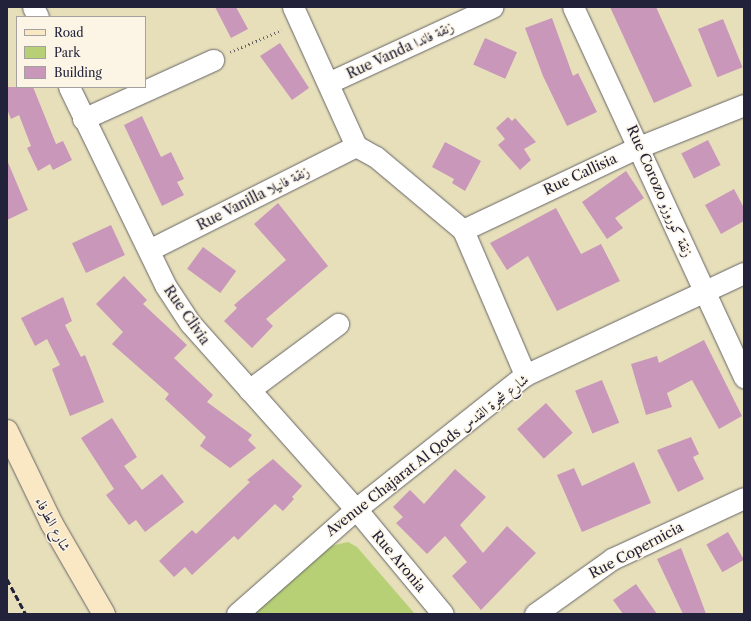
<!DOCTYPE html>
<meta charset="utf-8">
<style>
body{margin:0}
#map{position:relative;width:751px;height:621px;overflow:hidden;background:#e6dfba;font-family:"Libre Caslon Text",Amiri,serif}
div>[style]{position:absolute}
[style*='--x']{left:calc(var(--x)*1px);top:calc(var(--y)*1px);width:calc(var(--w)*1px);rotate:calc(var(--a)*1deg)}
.green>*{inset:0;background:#b7d076}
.building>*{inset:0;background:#c997ba;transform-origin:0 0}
.path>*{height:2.5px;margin-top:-1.25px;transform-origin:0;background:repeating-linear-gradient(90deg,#676467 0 1px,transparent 0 4px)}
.roads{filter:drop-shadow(0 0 1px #676467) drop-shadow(0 0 1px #676467)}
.street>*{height:21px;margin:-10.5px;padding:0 10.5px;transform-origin:10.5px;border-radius:10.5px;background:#fff}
.secondary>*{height:22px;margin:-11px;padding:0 11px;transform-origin:11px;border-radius:11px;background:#fae7c3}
.rail>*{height:3px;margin-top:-1.5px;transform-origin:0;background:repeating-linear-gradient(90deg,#22223b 0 6px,transparent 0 9px)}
span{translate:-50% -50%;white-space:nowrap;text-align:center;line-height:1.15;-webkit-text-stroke:3px #fcf5e5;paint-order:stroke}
.street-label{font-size:14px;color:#22223b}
.frame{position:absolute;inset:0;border:8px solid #22223b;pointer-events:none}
.legend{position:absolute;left:16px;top:16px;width:130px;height:72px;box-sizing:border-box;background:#fcf5e5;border:1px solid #a5a1a1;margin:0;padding:5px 7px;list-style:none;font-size:12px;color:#22223b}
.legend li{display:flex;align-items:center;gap:8px;height:20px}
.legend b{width:20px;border:1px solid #a5a1a1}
</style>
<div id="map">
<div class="green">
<div style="clip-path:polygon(348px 542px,357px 547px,415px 614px,253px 614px,326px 547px)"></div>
</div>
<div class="building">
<div style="clip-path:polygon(215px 7px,236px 7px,248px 29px,231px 38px)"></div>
<div style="clip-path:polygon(610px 7px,656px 7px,692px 86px,654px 103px)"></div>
<div style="clip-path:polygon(552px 18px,573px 76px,578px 73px,597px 112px,567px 126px,543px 76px,525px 28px)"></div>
<div style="left:723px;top:19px;width:52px;height:27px;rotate:68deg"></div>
<div style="left:485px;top:38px;width:35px;height:29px;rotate:24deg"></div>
<div style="clip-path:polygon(280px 43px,309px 88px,292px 100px,260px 56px)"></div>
<div style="clip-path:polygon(7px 87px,33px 87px,56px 144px,63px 141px,72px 160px,53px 170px,50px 164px,38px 171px,27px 148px,31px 146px,19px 115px,11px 119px,7px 109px)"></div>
<div style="clip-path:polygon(142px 116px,161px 157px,171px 152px,184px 179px,177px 182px,184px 195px,162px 206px,124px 125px)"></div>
<div style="clip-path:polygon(508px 117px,512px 121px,515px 118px,536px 142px,524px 149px,531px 160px,520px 170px,498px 145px,505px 139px,496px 128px)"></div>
<div style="left:708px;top:140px;width:28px;height:30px;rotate:63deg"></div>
<div style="clip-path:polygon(445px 142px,481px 161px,465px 191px,452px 183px,454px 179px,432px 167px)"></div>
<div style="clip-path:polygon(7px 160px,28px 210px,7px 220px)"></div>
<div style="clip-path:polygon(626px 171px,644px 198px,615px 218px,623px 228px,607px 239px,582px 202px)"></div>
<div style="clip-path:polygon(734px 189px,744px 208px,744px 221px,721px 234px,705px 205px)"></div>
<div style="clip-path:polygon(278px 203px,328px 266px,266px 319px,273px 326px,252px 348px,224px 321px,237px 308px,234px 305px,286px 260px,254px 224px)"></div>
<div style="clip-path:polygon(556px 208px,581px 254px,601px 244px,620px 281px,557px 311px,528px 256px,507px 270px,490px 243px)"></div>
<div style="left:111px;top:225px;width:33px;height:43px;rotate:65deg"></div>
<div style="left:203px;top:247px;width:41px;height:27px;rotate:36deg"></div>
<div style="clip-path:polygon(124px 276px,147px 300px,143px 304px,187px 345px,174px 358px,213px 395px,207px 402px,252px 435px,248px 440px,256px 448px,230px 468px,200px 446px,206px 437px,165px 399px,169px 394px,112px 344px,123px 332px,96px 304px)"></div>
<div style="clip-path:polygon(63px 297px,72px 321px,65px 325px,81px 357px,85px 355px,104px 402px,70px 416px,52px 369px,60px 365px,47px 339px,35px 346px,21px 318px)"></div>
<div style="clip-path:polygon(704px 340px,742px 416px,719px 429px,692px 380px,667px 393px,672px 407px,646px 415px,631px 364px,657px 356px,659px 363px)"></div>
<div style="left:602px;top:380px;width:46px;height:29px;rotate:68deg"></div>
<div style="left:546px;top:403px;width:40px;height:39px;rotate:48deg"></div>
<div style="clip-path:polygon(112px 418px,137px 457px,124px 466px,142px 490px,162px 474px,184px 502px,145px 532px,136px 520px,129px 525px,106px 495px,114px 489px,81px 438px)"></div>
<div style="clip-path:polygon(691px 437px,699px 454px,693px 457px,704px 479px,678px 492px,657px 450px)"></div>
<div style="clip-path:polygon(273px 459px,302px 486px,292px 497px,294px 499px,283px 511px,275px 504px,238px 540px,234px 536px,192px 575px,185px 567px,174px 577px,159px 561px,192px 530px,196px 534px,250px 482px,247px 480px)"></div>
<div style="clip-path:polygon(634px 462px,651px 503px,582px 532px,557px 475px,574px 468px,582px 486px)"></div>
<div style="clip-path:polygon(455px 469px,486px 497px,460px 525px,483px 553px,507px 526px,536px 553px,481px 610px,452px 576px,467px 562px,445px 536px,427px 554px,396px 523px,403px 517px,393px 507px,410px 490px,424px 504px)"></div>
<div style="left:728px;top:532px;width:32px;height:25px;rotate:60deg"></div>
<div style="clip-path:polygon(681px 548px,695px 584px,706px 614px,683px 614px,657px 559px)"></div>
<div style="clip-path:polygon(636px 584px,657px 614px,623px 614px,613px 600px)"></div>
</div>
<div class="path">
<div style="--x:230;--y:52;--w:56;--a:-22.9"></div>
</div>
<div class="roads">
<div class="street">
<div style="--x:33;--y:7;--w:11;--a:63"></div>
<div style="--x:293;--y:7;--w:153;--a:65.6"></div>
<div style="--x:356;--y:146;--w:23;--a:29"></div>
<div style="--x:376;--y:157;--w:114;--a:40"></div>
<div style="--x:463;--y:230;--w:158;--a:66.8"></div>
<div style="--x:573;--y:7;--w:408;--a:65.2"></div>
<div style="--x:330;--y:82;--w:179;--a:-24.8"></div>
<div style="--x:69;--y:87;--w:220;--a:64.1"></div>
<div style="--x:165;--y:285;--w:45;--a:56.7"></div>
<div style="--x:190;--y:323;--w:249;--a:48.3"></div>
<div style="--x:356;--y:509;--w:136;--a:50.4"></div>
<div style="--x:83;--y:119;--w:143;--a:-24.4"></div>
<div style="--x:463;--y:230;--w:197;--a:-25.3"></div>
<div style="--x:641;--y:146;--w:111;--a:-21.7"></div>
<div style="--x:149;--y:250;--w:232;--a:-26.7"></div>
<div style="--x:249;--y:390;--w:111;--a:-36.6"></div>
<div style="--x:237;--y:614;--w:159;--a:-41.4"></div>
<div style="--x:356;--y:509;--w:216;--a:-38.4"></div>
<div style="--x:525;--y:375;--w:242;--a:-25"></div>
<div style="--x:535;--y:614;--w:95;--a:-35.5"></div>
<div style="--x:612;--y:559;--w:145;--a:-24.8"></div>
</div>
<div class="secondary">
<div style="--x:7;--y:431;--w:103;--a:64.2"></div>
<div style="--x:52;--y:524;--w:104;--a:60"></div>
</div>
</div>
<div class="rail">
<div style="--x:7;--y:579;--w:40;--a:62"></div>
</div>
<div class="street-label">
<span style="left:400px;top:50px;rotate:-25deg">Rue Vanda زنقة فاندا</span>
<span style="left:580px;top:174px;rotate:-25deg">Rue Callisia</span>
<span style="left:660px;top:191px;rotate:66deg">Rue Corozo زنقة كوروزو</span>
<span style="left:253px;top:198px;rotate:-27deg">Rue Vanilla زنقة فانيلا</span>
<span style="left:187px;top:315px;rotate:55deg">Rue Clivia</span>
<span style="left:427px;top:455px;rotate:-38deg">Avenue Chajarat Al Qods شارع شجرة القدس</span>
<span style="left:53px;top:524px;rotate:62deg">شارع الطرفاء</span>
<span style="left:636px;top:550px;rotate:-28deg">Rue Copernicia</span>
<span style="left:399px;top:561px;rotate:50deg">Rue Aronia</span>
</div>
<div class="frame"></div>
<ul class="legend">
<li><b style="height:5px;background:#fae7c3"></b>Road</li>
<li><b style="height:11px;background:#b7d076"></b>Park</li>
<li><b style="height:11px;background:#c997ba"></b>Building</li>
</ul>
</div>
